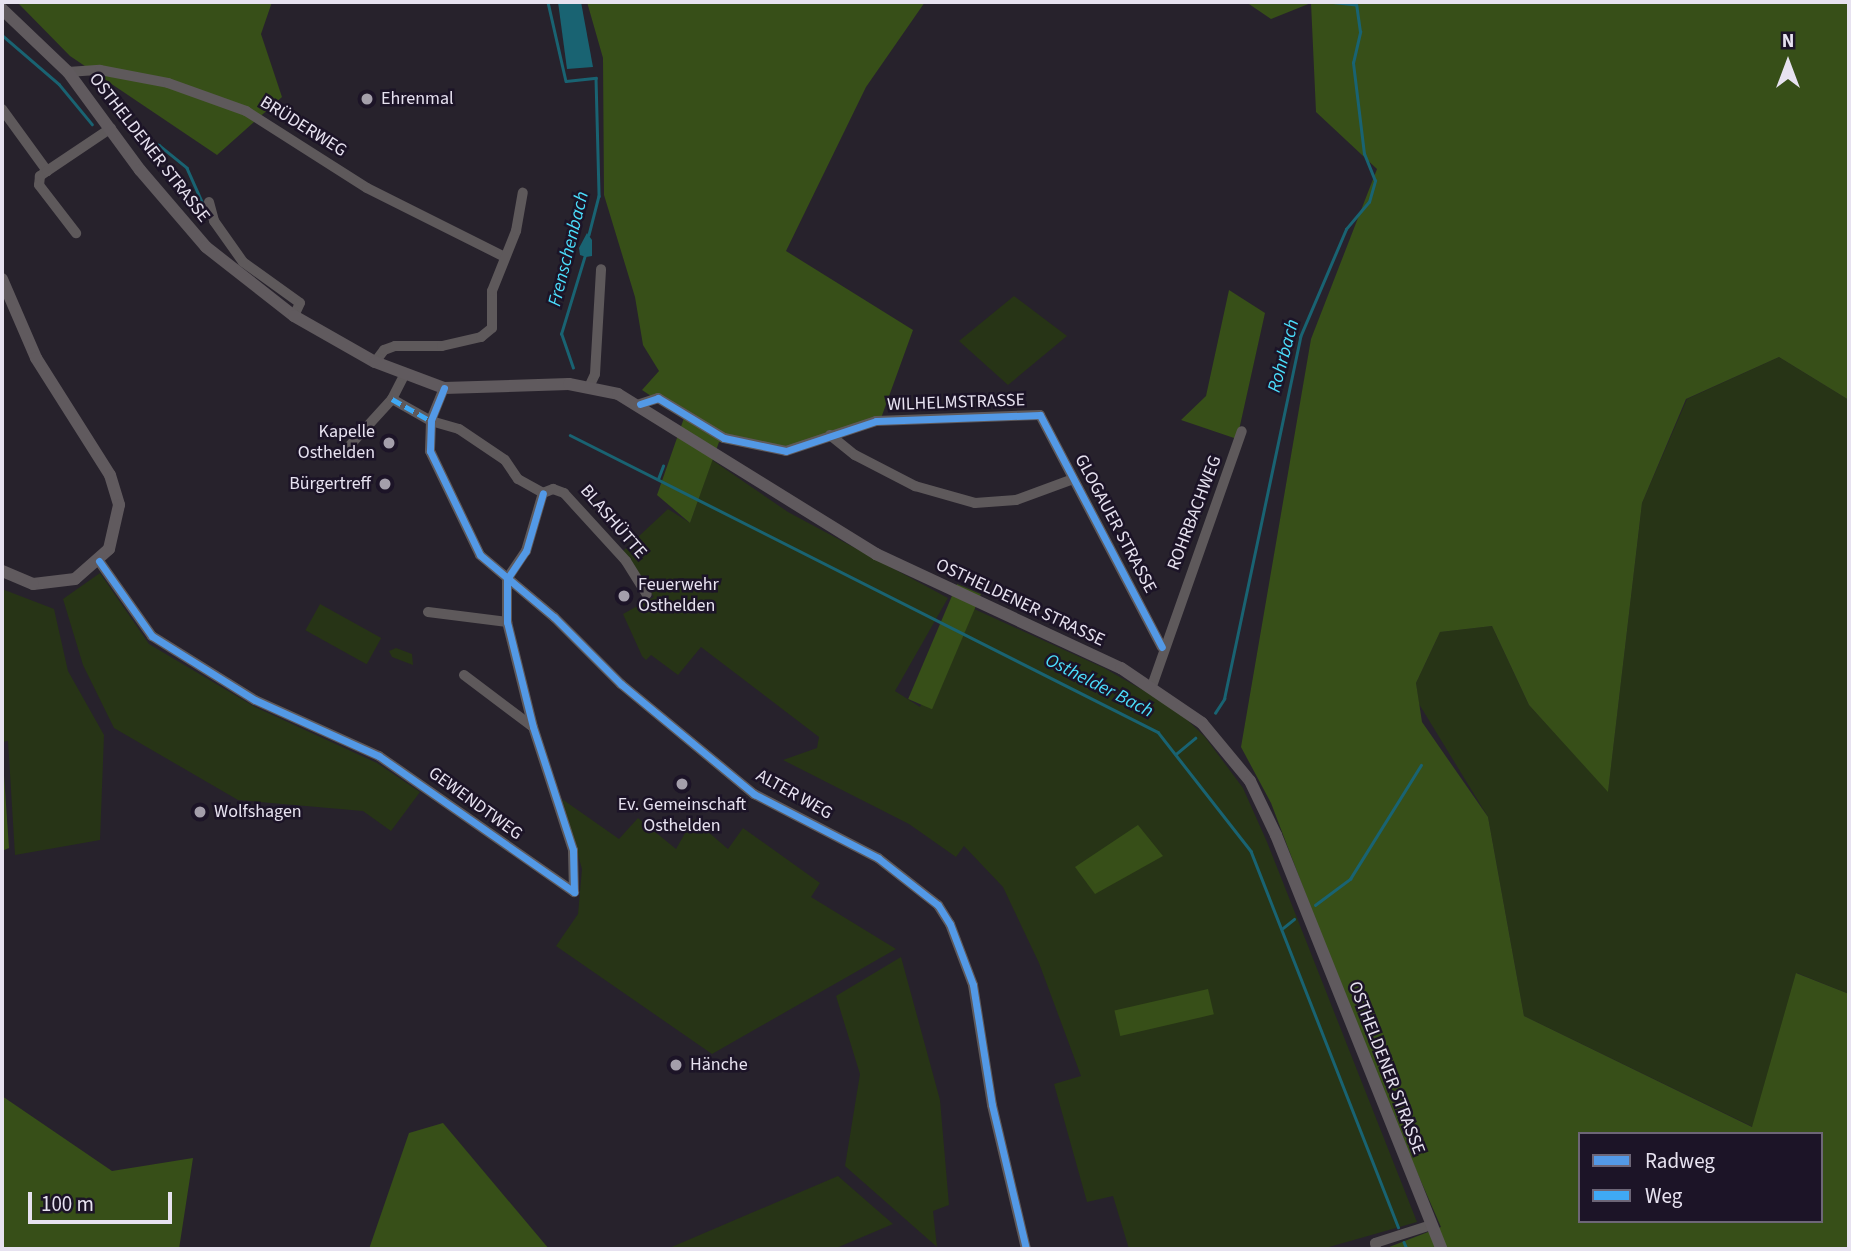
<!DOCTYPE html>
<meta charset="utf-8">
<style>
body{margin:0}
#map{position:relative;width:1851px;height:1251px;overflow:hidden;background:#27222c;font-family:"Source Sans 3",sans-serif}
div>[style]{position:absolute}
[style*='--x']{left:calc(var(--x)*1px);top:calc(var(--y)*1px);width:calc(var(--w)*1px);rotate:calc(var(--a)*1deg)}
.green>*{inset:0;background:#273416;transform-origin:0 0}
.forest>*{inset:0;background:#374f18;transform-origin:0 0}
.water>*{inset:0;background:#196372}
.stream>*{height:2.5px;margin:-1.25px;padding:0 1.25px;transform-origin:1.25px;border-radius:1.25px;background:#196372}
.minor>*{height:10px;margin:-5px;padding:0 5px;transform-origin:5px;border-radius:5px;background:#5e595b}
.major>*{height:12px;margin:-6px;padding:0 6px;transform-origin:6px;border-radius:6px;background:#605a5e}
.quiet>*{height:5px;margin-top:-2.5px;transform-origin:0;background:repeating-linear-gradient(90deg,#3fa9f5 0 10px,transparent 0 15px)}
.cycleway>*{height:7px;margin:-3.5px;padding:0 3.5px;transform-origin:3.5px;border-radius:3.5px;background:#5399e6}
.dots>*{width:19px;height:19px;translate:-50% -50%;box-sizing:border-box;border:4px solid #1c1427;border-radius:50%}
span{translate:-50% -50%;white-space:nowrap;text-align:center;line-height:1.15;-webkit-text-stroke:5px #1c1427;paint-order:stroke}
.poi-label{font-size:18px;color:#e7e2f0}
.left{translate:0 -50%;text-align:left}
.right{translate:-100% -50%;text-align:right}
.street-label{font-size:18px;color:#e7e2f0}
.water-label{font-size:19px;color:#4bddfb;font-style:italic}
.frame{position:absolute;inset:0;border:4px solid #e7e2f0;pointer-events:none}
.legend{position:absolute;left:1578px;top:1132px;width:245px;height:91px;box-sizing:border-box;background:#1c1427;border:2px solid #6d6677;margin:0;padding:9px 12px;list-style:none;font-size:21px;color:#e7e2f0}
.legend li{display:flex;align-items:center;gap:14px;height:35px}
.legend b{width:35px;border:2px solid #6d6677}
.north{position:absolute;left:1753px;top:28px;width:70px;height:70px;-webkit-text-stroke:5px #1c1427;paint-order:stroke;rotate:0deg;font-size:19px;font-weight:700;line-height:28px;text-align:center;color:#e7e2f0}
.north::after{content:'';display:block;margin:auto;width:24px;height:32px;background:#e7e2f0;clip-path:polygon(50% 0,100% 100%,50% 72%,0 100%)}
.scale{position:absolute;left:28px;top:1192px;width:144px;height:32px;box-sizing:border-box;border:4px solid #e7e2f0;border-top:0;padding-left:9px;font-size:21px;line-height:24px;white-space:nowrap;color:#e7e2f0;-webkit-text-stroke:5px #1c1427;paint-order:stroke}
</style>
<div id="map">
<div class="green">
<div style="clip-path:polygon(1014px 296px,1067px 336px,1008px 385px,959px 341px)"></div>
<div style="clip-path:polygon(1779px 357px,1849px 400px,1849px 994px,1797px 973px,1753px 1127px,1524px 1016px,1488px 817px,1419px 704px,1416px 683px,1440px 632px,1492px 626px,1529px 705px,1608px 791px,1642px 503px,1687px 399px)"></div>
<div style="clip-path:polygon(712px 460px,788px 512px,948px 598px,895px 691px,920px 707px,972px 608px,1104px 668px,1176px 709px,1205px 737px,1243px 788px,1267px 842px,1417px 1222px,1322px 1249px,1129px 1249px,1113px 1196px,1087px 1202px,1054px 1084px,1081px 1076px,1039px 963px,1003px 887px,964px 846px,956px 857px,909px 824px,783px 760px,817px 748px,819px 737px,701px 647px,678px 675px,651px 655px,646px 660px,642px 656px,623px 614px,654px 597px,623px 551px,668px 509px,690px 523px)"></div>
<div style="clip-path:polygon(100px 573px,149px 644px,255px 707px,377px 763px,420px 792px,391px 831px,363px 811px,238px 800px,114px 728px,83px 665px,63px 599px)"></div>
<div style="clip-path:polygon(2px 589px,54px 609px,68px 671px,104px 735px,100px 840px,15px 855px,8px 741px,2px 742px)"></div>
<div style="left:320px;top:604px;width:70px;height:30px;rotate:29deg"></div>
<div style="clip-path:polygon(396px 648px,412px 654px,413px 665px,392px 657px,389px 651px)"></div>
<div style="clip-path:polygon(562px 799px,619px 839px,638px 818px,676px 849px,693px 819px,728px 849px,743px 828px,820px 883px,811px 897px,896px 949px,712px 1054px,556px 946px,578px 914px,582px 869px)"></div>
<div style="clip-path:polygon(901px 957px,940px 1100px,949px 1205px,933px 1211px,937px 1247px,845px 1166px,860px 1074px,836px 996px)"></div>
<div style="clip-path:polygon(838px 1176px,893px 1224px,834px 1249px,667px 1249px)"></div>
</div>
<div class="forest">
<div style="clip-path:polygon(17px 2px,272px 2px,261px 34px,282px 97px,217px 155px,70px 56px)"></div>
<div style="clip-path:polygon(587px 2px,925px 2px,866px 87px,786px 251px,913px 330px,880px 421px,784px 454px,719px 442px,690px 523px,657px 495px,684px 418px,642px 390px,659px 371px,643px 345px,635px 297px,604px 195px,603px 58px)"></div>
<div style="clip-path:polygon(evenodd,1246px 2px,1849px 2px,1849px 400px,1779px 357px,1686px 399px,1642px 503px,1608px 792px,1529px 705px,1492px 626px,1440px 632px,1416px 683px,1422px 722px,1488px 817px,1524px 1016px,1752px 1127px,1796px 973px,1849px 994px,1849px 1249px,1384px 1249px,1441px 1227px,1374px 1074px,1271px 803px,1241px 747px,1311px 339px,1377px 169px,1316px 112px,1311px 3px,1271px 19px,1246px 2px,1580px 1134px,1821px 1134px,1821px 1221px,1580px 1221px,1580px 1134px)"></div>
<div style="clip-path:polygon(1229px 290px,1265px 313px,1237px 439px,1181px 420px,1206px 396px)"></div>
<div style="left:957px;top:584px;width:26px;height:125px;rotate:23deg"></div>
<div style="clip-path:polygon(2px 746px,9px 848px,2px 851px)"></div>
<div style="clip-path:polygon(1138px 825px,1163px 856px,1095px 894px,1075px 867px)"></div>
<div style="left:1208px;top:989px;width:26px;height:96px;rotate:77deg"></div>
<div style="clip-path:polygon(2px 1096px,112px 1171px,193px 1158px,179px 1249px,2px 1249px)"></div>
<div style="clip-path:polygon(443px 1123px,549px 1249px,369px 1249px,409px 1133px)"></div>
</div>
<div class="water">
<div style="clip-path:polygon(558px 2px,581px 2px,593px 67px,567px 69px)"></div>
<div style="clip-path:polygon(587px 233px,592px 240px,592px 256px,586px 257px,580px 255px,579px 248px)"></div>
</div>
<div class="stream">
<div style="--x:548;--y:2;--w:81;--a:77.2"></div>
<div style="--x:566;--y:81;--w:30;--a:-6"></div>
<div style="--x:596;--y:78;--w:118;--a:88.5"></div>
<div style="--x:599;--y:196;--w:40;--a:104.4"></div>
<div style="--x:2;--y:35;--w:75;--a:40.7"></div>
<div style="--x:59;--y:84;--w:52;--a:50.5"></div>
<div style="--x:133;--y:133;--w:29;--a:25"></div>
<div style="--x:159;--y:145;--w:36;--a:39"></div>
<div style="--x:187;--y:168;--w:39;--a:66"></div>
<div style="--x:573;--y:368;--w:36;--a:-109"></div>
<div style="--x:561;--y:334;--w:83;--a:-73.1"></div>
<div style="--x:570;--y:435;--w:659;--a:26.8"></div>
<div style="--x:1158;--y:732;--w:151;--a:52"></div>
<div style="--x:1251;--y:851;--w:404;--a:68.6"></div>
<div style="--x:658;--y:479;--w:14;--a:-69"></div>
<div style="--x:1215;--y:713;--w:17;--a:-57"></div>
<div style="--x:1224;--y:699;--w:370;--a:-78.1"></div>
<div style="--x:1300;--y:337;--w:117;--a:-66.9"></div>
<div style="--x:1346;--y:229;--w:35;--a:-50"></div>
<div style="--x:1369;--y:202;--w:22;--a:-74"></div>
<div style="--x:1375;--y:181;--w:29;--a:-112"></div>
<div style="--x:1364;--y:154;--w:92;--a:-96.9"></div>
<div style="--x:1353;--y:63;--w:32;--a:-77"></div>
<div style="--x:1360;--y:32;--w:27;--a:-98"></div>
<div style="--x:1356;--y:5;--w:30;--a:-174"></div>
<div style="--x:1176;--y:754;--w:25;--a:-40"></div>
<div style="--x:1315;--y:905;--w:44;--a:-36.6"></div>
<div style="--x:1350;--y:879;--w:134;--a:-58.1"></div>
<div style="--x:1283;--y:928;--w:14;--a:-39"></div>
<div style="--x:1404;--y:1242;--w:8;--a:67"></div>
</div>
<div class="minor">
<div style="--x:68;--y:72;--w:32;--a:-4"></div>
<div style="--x:100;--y:70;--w:69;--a:10.8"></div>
<div style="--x:168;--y:83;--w:83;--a:19.7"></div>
<div style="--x:246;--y:111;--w:143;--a:32.5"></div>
<div style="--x:367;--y:188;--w:154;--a:26.6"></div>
<div style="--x:2;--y:109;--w:77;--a:54"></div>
<div style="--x:47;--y:171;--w:9;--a:144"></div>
<div style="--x:40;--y:176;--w:9;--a:96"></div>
<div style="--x:39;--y:185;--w:61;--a:52.4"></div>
<div style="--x:47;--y:171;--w:77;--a:-33.9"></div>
<div style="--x:209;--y:202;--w:20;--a:75"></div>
<div style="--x:214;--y:221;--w:50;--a:54.7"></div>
<div style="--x:243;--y:262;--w:70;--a:35.7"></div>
<div style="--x:300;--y:303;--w:14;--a:115"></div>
<div style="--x:375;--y:362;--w:15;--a:-53"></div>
<div style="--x:384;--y:350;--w:12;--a:-20"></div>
<div style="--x:395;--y:346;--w:47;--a:0"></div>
<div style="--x:442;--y:346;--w:40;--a:-13"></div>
<div style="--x:481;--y:337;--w:14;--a:-39"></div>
<div style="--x:492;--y:328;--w:37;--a:-90"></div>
<div style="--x:492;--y:291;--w:65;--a:-68.2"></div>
<div style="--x:516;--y:231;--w:39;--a:-80"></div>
<div style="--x:589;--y:387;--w:14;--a:-65"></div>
<div style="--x:595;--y:374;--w:105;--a:-86.7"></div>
<div style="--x:444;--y:388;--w:35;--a:112"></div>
<div style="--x:431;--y:421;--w:30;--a:92"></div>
<div style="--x:430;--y:451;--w:115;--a:64.3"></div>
<div style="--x:480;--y:555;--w:97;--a:40"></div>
<div style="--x:554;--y:617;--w:95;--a:45"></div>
<div style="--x:621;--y:684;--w:173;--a:39.6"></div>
<div style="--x:754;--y:794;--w:140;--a:27.3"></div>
<div style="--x:878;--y:858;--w:76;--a:38.1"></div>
<div style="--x:938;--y:905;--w:22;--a:58"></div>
<div style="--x:950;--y:924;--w:65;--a:69.3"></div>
<div style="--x:973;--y:985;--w:121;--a:81"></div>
<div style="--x:992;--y:1105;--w:148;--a:76.7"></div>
<div style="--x:392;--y:399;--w:45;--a:29.4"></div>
<div style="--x:431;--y:421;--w:29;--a:16"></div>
<div style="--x:459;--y:429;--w:55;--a:34"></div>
<div style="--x:505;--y:460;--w:23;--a:56"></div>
<div style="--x:518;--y:479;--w:29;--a:29"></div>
<div style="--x:543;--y:493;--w:11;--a:-22"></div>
<div style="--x:553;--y:489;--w:12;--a:20"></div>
<div style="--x:564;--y:493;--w:92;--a:47.6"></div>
<div style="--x:626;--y:561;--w:39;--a:58"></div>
<div style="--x:640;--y:404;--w:19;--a:-18"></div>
<div style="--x:658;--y:398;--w:77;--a:31.2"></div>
<div style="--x:724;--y:438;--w:63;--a:11.8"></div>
<div style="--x:786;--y:451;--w:95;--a:-18.4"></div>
<div style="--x:876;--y:421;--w:164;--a:-2.1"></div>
<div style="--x:1040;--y:415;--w:262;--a:62.3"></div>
<div style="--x:830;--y:435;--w:32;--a:39"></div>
<div style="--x:855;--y:455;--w:68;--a:27.3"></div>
<div style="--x:915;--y:486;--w:62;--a:15.8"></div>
<div style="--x:975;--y:503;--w:41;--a:-4.2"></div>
<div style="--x:1016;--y:500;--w:61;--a:-20.2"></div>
<div style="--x:342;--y:454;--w:74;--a:-47.7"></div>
<div style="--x:392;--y:399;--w:27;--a:-63"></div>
<div style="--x:99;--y:561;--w:92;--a:54.8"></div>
<div style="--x:152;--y:636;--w:121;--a:31.9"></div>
<div style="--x:255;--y:700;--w:136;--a:24.3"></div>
<div style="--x:379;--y:756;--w:238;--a:34.9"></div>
<div style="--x:574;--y:892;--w:42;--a:-91.4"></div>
<div style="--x:573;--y:850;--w:129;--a:-108"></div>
<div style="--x:533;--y:727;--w:108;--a:-103.9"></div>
<div style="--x:507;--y:622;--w:43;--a:-90"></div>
<div style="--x:507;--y:579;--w:34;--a:-56"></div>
<div style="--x:526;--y:551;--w:60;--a:-73.7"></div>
<div style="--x:428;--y:612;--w:80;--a:7.2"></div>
<div style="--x:464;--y:675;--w:86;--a:37"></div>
<div style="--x:1152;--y:686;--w:270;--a:-70.6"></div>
<div style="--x:1376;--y:1249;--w:6;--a:-99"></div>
<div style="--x:1375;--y:1243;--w:59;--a:-17.8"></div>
</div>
<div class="major">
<div style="--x:2;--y:9;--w:91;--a:43.7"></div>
<div style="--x:68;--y:72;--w:122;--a:53.7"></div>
<div style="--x:140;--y:170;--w:101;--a:49.4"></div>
<div style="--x:206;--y:247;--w:112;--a:38.1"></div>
<div style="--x:294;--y:316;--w:93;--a:29.6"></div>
<div style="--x:375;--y:362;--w:74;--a:20.6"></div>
<div style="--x:444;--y:388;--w:125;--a:-1.8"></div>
<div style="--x:569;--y:384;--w:50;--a:11.5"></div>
<div style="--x:618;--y:394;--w:304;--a:31.8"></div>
<div style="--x:876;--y:554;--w:270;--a:25"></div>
<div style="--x:1121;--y:668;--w:98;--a:34.2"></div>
<div style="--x:1202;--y:723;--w:75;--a:50.4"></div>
<div style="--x:1250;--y:781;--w:60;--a:64.3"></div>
<div style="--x:1276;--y:835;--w:446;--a:68.2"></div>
<div style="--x:2;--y:279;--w:86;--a:66.7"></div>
<div style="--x:36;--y:358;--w:138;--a:57.7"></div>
<div style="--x:110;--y:475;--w:31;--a:73"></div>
<div style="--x:119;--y:505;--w:45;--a:102.8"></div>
<div style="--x:109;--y:549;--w:45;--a:138.6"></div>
<div style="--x:75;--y:579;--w:42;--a:173.2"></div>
<div style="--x:33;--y:584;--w:34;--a:-157"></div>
</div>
<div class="quiet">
<div style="--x:392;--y:399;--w:45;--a:29.4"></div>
</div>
<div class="cycleway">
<div style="--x:444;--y:388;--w:35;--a:112"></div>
<div style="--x:431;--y:421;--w:30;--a:92"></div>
<div style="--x:430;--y:451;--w:115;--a:64.3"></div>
<div style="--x:480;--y:555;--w:97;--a:40"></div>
<div style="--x:554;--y:617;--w:95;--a:45"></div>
<div style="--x:621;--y:684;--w:173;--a:39.6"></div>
<div style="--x:754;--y:794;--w:140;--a:27.3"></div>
<div style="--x:878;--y:858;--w:76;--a:38.1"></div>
<div style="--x:938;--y:905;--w:22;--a:58"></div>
<div style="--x:950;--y:924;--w:65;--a:69.3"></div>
<div style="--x:973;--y:985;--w:121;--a:81"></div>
<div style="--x:992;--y:1105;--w:148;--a:76.7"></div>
<div style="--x:640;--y:404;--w:19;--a:-18"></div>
<div style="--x:658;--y:398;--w:77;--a:31.2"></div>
<div style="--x:724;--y:438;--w:63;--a:11.8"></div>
<div style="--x:786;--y:451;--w:95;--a:-18.4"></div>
<div style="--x:876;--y:421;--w:164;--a:-2.1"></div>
<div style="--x:1040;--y:415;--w:262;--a:62.3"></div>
<div style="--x:99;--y:561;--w:92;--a:54.8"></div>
<div style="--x:152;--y:636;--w:121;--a:31.9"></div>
<div style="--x:255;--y:700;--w:136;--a:24.3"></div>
<div style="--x:379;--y:756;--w:238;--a:34.9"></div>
<div style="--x:574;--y:892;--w:42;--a:-91.4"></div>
<div style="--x:573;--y:850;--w:129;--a:-108"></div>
<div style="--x:533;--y:727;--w:108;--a:-103.9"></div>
<div style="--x:507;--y:622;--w:43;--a:-90"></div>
<div style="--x:507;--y:579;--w:34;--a:-56"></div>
<div style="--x:526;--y:551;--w:60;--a:-73.7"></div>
</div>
<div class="dots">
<div style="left:367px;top:99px;background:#a49fab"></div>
<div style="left:389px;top:443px;background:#a49fab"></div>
<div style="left:385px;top:484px;background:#a49fab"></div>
<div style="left:624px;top:596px;background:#a49fab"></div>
<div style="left:682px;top:784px;background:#a49fab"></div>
<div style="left:200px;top:812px;background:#a49fab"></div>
<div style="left:676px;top:1065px;background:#a49fab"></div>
</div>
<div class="poi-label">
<span class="left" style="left:381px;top:99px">Ehrenmal</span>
<span class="right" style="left:375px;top:443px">Kapelle<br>Osthelden</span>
<span class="right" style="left:371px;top:484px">Bürgertreff</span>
<span class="left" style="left:638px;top:596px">Feuerwehr<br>Osthelden</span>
<span style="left:682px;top:816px">Ev. Gemeinschaft<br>Osthelden</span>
<span class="left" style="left:214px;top:812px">Wolfshagen</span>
<span class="left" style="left:690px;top:1065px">Hänche</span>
</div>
<div class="street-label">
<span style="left:303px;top:127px;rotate:32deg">BRÜDERWEG</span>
<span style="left:149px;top:148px;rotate:52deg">OSTHELDENER STRASSE</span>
<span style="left:956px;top:403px;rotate:-2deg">WILHELMSTRASSE</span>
<span style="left:1195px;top:513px;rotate:-69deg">ROHRBACHWEG</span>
<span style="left:613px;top:522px;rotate:49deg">BLASHÜTTE</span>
<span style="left:1115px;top:524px;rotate:62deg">GLOGAUER STRASSE</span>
<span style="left:1020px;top:603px;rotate:25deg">OSTHELDENER STRASSE</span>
<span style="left:794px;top:795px;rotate:29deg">ALTER WEG</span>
<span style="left:475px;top:804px;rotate:36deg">GEWENDTWEG</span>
<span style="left:1386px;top:1068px;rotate:69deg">OSTHELDENER STRASSE</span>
</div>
<div class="water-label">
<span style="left:569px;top:249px;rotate:-76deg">Frenschenbach</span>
<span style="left:1284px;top:356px;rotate:-75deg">Rohrbach</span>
<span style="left:1099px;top:686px;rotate:27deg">Osthelder Bach</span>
</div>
<div class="frame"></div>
<ul class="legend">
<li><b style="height:9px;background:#5399e6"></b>Radweg</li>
<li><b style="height:9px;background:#3fa9f5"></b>Weg</li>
</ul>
<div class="north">N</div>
<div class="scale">100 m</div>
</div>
